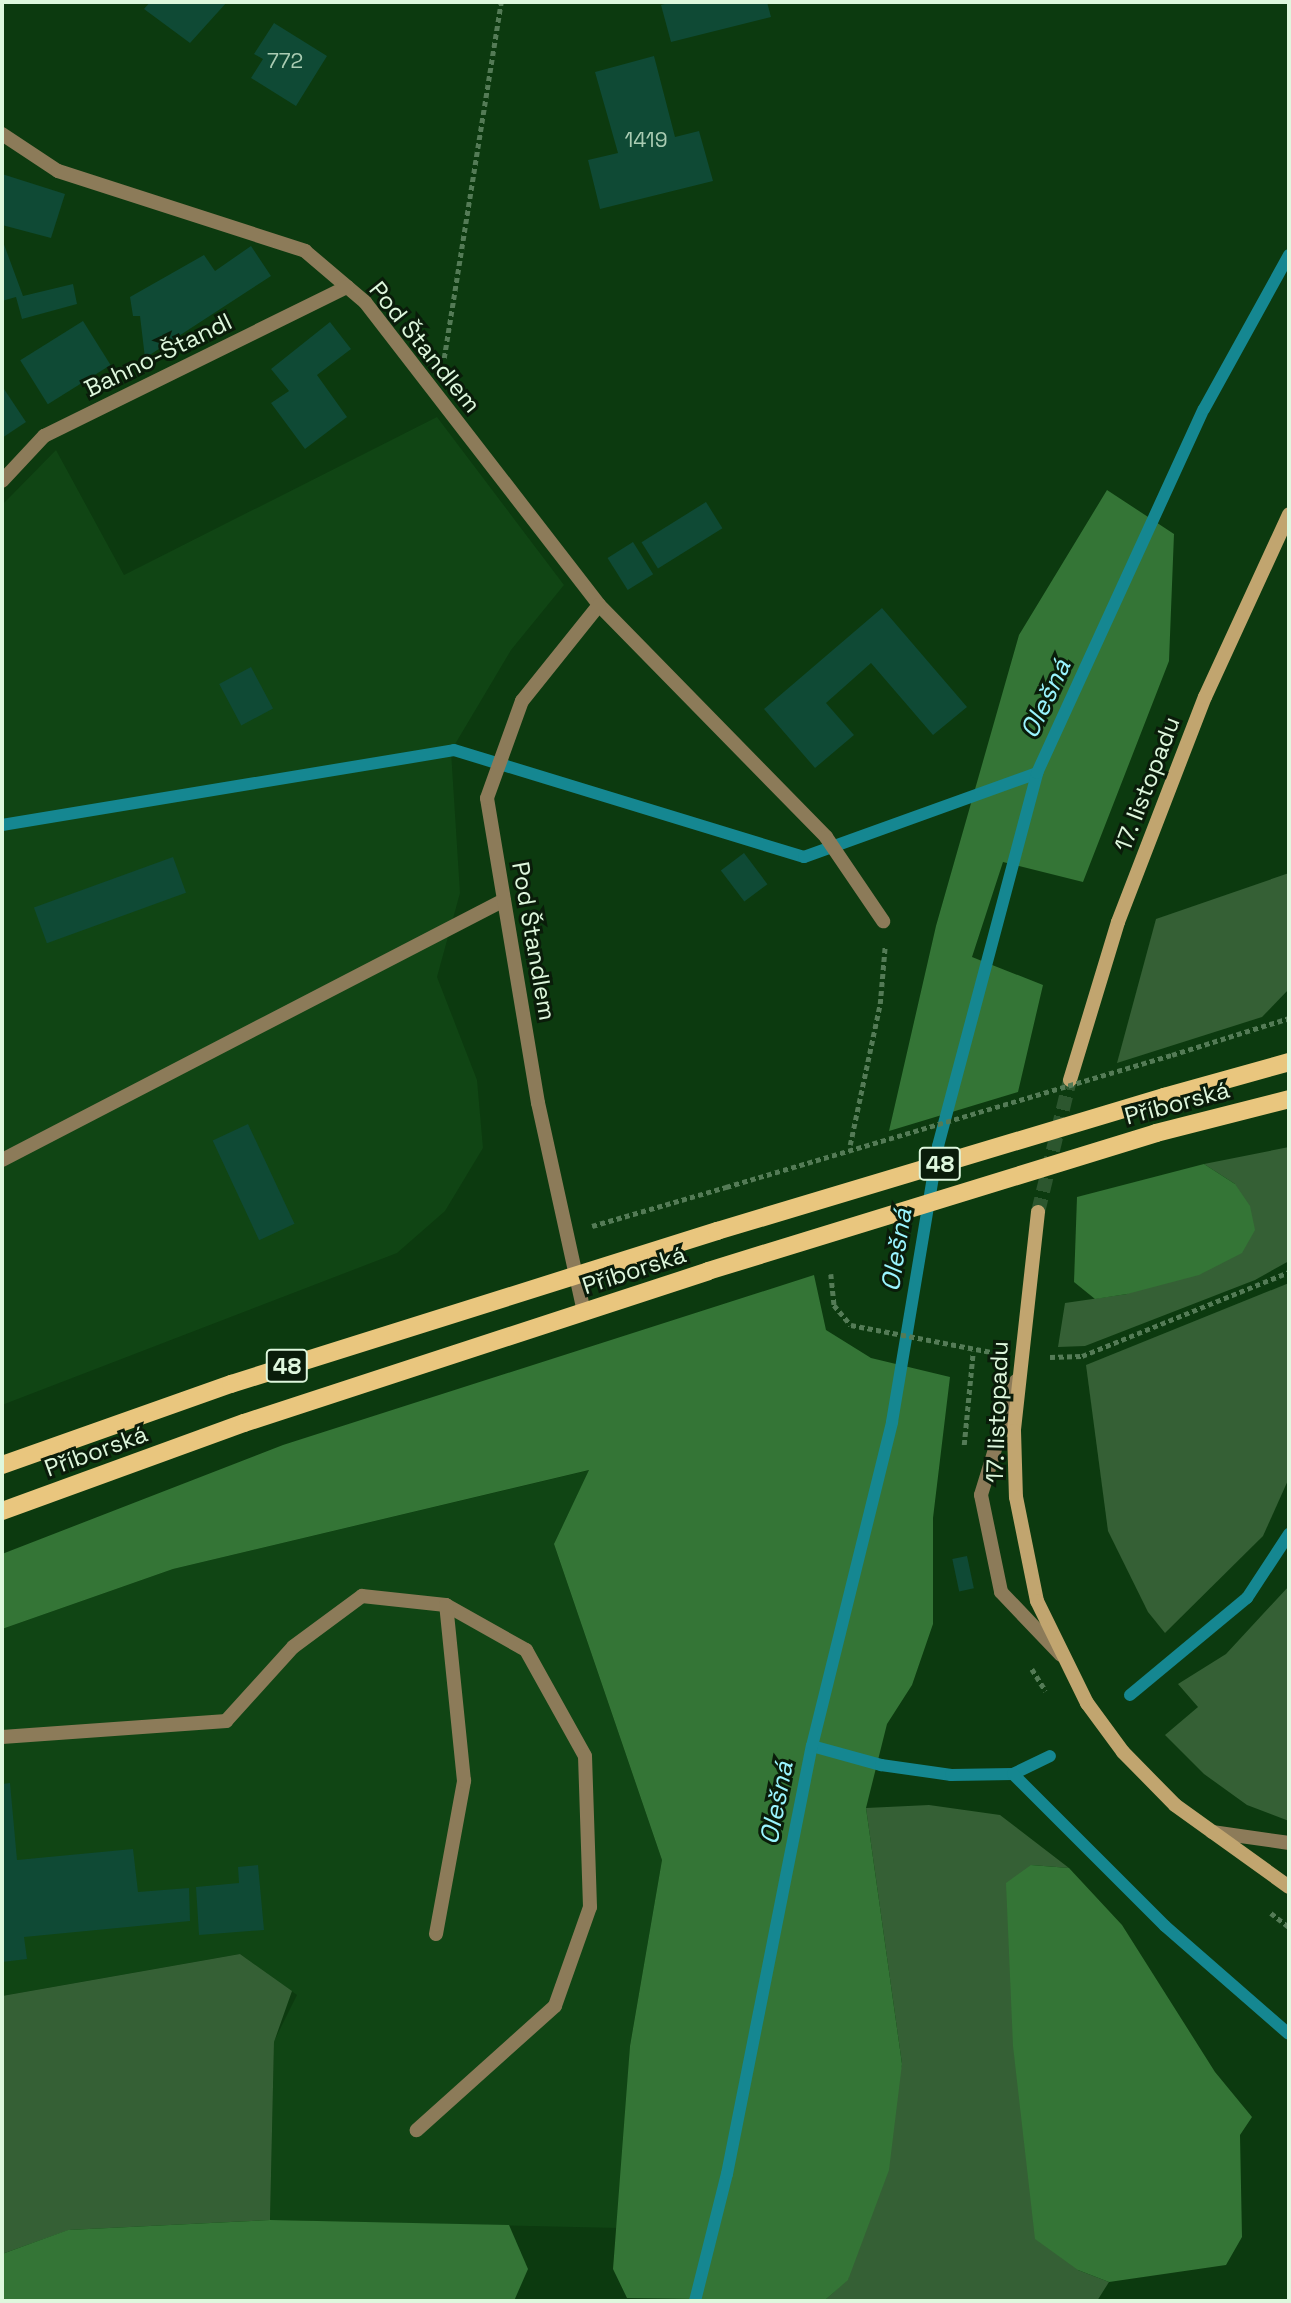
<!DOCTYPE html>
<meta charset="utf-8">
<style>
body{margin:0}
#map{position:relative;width:1291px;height:2303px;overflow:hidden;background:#0c3a0f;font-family:"Space Grotesk",sans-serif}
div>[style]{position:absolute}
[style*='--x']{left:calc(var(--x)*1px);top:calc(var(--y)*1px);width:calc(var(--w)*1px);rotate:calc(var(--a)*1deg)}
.built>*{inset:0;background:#104514}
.green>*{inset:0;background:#356035}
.forest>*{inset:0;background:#347536}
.stream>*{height:12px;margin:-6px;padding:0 6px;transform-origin:6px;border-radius:6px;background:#158791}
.building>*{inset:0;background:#0f4a35;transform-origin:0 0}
.secondary-tunnel>*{height:14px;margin-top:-7px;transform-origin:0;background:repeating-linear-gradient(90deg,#2c562e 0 14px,transparent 0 21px)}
.path>*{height:4.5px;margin-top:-2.25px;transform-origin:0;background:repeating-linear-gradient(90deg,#547b56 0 5px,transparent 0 8.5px)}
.lane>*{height:14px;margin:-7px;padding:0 7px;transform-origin:7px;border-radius:7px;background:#8c7b59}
.street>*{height:14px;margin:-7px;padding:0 7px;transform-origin:7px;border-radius:7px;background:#8c7b59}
.secondary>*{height:14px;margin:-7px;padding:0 7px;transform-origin:7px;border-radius:7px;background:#c1a56f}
.primary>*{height:18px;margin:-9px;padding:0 9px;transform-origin:9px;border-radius:9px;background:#e9c67e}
.path-bridge>*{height:4.5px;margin-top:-2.25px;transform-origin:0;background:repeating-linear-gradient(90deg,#547b56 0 5px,transparent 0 8.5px)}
.primary-bridge>*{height:18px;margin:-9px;padding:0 9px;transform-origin:9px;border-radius:9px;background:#e9c67e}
span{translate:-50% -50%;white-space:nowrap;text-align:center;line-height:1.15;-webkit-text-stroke:6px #0a1c0a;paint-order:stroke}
.number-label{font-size:21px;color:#aaccb3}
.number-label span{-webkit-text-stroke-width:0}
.shield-label span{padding:2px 5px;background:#0a1c0a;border:2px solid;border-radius:5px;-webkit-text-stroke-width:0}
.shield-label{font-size:23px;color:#def7dd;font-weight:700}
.street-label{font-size:24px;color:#def7dd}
.water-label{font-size:26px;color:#9af5ff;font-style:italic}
.frame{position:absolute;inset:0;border:4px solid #def7dd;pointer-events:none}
</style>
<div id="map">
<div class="built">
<div style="clip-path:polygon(437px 417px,564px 585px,511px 650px,451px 751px,460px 893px,437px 977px,477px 1080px,483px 1148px,445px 1211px,397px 1253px,2px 1405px,2px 505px,56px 450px,124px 575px)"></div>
<div style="clip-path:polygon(590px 1470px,554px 1544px,662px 1860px,630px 2046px,619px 2228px,270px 2220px,274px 2041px,297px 1995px,240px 1954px,2px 1996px,2px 1629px,173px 1569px)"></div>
</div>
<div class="green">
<div style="clip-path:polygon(1289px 873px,1289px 989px,1262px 1017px,1117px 1063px,1156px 919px)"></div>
<div style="clip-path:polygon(1289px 1147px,1289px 1261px,1255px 1280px,1085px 1346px,1058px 1347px,1065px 1303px,1127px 1294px,1235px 1184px,1204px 1164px)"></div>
<div style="clip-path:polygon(1289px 1283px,1289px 1478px,1263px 1536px,1165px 1633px,1148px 1612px,1108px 1531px,1086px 1365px)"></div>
<div style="clip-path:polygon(1289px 1586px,1289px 1821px,1247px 1805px,1204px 1774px,1165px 1735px,1198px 1707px,1178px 1684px,1226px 1654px)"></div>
<div style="clip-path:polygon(929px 1805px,1000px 1815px,1069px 1868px,1031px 1865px,1078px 2270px,1109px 2282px,1097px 2301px,824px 2301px,848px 2279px,902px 2064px,866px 1808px)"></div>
<div style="clip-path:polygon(240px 1954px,292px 1991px,274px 2042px,270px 2220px,69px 2230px,2px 2254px,2px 1996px)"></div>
</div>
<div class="forest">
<div style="clip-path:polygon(1107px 490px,1174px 534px,1169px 661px,1083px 882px,1003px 862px,972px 957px,1043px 985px,1018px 1092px,889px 1131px,936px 926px,1019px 635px)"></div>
<div style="clip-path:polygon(1204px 1164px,1235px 1184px,1250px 1206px,1255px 1230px,1242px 1253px,1199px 1275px,1127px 1294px,1095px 1299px,1074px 1282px,1077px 1197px)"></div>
<div style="clip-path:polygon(814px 1275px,826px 1330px,871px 1358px,950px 1377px,933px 1518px,933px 1624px,912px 1685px,887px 1724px,866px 1808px,902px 2064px,889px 2170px,848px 2280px,824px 2301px,627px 2298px,613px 2269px,630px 2046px,662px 1860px,554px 1544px,589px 1470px,173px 1569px,2px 1629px,2px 1554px,283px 1445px)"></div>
<div style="clip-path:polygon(1031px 1865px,1069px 1868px,1122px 1925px,1215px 2072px,1252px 2117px,1240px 2135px,1242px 2237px,1226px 2265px,1109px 2282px,1078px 2270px,1035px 2239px,1013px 2046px,1006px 1883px)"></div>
<div style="clip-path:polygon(270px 2220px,509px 2225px,528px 2269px,514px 2301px,2px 2301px,2px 2254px,68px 2230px)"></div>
</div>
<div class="stream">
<div style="--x:2;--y:825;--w:458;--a:-9.4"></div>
<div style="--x:454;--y:750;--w:366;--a:17"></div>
<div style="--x:804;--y:857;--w:248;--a:-19.8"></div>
<div style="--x:1130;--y:1695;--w:152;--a:-39.7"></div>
<div style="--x:1247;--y:1598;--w:77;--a:-56.7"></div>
<div style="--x:812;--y:1746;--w:72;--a:15.4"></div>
<div style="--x:881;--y:1765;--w:71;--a:8.1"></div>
<div style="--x:951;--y:1775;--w:62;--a:-0.9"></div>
<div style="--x:1013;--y:1774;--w:41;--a:-25.9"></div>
<div style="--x:1013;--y:1774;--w:215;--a:45"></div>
<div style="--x:1165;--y:1926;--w:164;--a:41.1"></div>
<div style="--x:695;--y:2301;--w:131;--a:-75.9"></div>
<div style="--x:727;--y:2174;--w:436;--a:-78.8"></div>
<div style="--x:812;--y:1746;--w:334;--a:-76.1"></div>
<div style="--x:892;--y:1422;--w:280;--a:-80.5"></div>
<div style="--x:938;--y:1146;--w:386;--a:-75.1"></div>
<div style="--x:1037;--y:773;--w:400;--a:-65.4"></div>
<div style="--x:1204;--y:409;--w:176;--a:-61.1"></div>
</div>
<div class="building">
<div style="clip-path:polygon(150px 2px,227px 2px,190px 43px,144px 9px)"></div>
<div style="clip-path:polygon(672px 2px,767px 2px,771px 17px,671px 42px,661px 5px)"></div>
<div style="clip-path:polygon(274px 23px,327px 56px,296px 106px,251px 78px,263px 59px,254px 54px)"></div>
<div style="clip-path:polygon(654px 56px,675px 137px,699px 131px,713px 181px,600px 209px,588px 160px,618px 153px,595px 72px)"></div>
<div style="clip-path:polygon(2px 174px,65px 194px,51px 238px,2px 225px)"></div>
<div style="clip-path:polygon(2px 239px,23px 296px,73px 284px,77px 304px,22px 319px,16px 297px,2px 301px)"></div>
<div style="clip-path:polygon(251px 246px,271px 276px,145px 358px,140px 316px,133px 316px,130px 297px,204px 255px,215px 271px)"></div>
<div style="left:83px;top:321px;width:52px;height:74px;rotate:58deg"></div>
<div style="clip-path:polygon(330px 322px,351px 349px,317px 375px,347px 417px,305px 449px,271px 403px,289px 391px,271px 369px)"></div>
<div style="clip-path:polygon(2px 386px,26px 422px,2px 438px)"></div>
<div style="left:706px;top:502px;width:31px;height:76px;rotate:58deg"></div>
<div style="left:633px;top:542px;width:38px;height:30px;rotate:58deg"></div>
<div style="clip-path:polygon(882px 608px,967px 707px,933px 735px,871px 663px,826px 703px,854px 735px,815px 768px,764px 709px)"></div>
<div style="left:251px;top:667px;width:47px;height:36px;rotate:62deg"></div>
<div style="left:744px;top:853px;width:39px;height:29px;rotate:53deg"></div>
<div style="left:173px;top:857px;width:38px;height:148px;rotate:70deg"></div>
<div style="left:248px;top:1124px;width:110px;height:39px;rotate:65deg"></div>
<div style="left:967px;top:1556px;width:33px;height:15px;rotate:78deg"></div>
<div style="clip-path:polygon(10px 1783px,17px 1860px,133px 1849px,138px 1892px,189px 1888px,190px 1921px,24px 1937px,27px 1959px,2px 1962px,2px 1784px)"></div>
<div style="clip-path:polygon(258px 1865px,264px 1930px,199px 1935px,196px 1887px,239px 1883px,238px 1867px)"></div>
</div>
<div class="secondary-tunnel">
<div style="--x:1038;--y:1212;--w:136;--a:-76.4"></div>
</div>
<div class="path">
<div style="--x:444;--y:358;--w:361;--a:-80.9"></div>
<div style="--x:1172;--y:1055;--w:123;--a:-17.5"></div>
<div style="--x:850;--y:1145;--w:144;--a:-78"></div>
<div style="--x:880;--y:1004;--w:58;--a:-85.1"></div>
<div style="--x:592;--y:1226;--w:140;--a:-16.2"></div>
<div style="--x:831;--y:1274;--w:31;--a:84"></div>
<div style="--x:834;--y:1305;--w:26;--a:50"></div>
<div style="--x:851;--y:1325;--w:148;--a:10.9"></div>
<div style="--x:1050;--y:1357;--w:32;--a:-2"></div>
<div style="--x:1082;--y:1356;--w:223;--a:-22.1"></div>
<div style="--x:964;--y:1445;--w:94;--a:-84.5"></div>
<div style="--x:1032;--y:1669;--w:26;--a:58"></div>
<div style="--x:1271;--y:1913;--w:23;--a:38"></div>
</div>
<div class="lane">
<div style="--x:2;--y:1160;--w:565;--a:-27.38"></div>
<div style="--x:1016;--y:1381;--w:119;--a:107.1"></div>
<div style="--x:981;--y:1495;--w:99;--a:78.3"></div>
<div style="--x:1001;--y:1592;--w:87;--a:46.4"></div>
<div style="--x:2;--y:1737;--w:225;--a:-4.1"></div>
<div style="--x:226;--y:1721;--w:100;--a:-47.8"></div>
<div style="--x:293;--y:1647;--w:86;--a:-36.5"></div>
<div style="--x:362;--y:1596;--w:84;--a:6.1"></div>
<div style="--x:446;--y:1605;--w:92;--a:29.4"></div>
<div style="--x:526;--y:1650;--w:121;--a:60.9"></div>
<div style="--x:585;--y:1756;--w:151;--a:88.1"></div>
<div style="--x:590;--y:1907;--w:105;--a:109.5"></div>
<div style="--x:555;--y:2006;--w:186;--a:138.1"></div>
<div style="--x:1212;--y:1832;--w:78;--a:8.1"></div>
<div style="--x:436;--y:1934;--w:156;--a:-79.6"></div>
<div style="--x:464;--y:1781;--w:177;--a:-95.8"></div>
</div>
<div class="street">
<div style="--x:2;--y:134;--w:67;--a:33.5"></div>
<div style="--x:58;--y:171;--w:260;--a:17.9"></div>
<div style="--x:305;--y:251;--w:79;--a:40.4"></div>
<div style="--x:365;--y:302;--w:383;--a:52.3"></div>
<div style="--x:599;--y:605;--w:325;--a:45.6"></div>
<div style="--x:826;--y:837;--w:102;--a:55.8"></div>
<div style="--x:2;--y:481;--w:62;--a:-47"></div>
<div style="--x:44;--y:436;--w:338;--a:-26.2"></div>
<div style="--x:584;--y:1312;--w:214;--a:-102.4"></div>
<div style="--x:538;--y:1103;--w:309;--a:-99.5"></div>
<div style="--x:487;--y:798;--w:103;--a:-70.2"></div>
<div style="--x:522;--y:701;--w:123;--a:-51.3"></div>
</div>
<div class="secondary">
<div style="--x:1070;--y:1080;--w:165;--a:-73.1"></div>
<div style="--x:1118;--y:922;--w:241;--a:-68.9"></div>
<div style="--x:1205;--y:697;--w:201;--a:-65.3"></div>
<div style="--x:1038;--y:1212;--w:220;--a:96.3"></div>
<div style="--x:1014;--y:1431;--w:66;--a:88.3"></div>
<div style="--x:1016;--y:1497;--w:106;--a:78.6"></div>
<div style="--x:1037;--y:1601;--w:114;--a:63.9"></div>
<div style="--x:1087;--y:1703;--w:61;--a:53.7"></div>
<div style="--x:1123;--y:1752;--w:74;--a:45.5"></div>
<div style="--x:1175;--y:1805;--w:140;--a:35.7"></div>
</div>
<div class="primary">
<div style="--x:1164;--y:1097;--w:130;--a:-15.6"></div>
<div style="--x:1156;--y:1133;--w:137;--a:-14.3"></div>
<div style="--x:2;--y:1465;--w:243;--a:-19.5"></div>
<div style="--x:231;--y:1384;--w:510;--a:-17.47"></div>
<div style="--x:2;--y:1511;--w:258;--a:-20"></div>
<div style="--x:244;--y:1423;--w:488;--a:-18.1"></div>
</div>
<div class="path-bridge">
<div style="--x:726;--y:1187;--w:465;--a:-16.5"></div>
</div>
<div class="primary-bridge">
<div style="--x:717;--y:1231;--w:467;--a:-16.7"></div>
<div style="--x:708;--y:1271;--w:469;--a:-17.1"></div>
</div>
<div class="number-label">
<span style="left:285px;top:61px">772</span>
<span style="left:646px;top:140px">1419</span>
</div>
<div class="shield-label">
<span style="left:940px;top:1164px">48</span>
<span style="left:287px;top:1366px">48</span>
</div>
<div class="street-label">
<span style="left:425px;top:347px;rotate:51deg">Pod Štandlem</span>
<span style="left:158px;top:355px;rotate:-26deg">Bahno-Štandl</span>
<span style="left:1147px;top:784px;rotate:-69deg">17. listopadu</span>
<span style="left:534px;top:941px;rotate:80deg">Pod Štandlem</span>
<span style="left:1177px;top:1103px;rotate:-15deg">Příborská</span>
<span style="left:634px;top:1270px;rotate:-18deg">Příborská</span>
<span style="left:997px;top:1412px;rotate:-88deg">17. listopadu</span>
<span style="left:96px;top:1451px;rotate:-20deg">Příborská</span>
</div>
<div class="water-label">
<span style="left:1046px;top:699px;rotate:-65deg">Olešná</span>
<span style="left:897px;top:1250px;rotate:-81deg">Olešná</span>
<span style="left:777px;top:1803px;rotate:-79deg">Olešná</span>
</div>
<div class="frame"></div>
</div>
